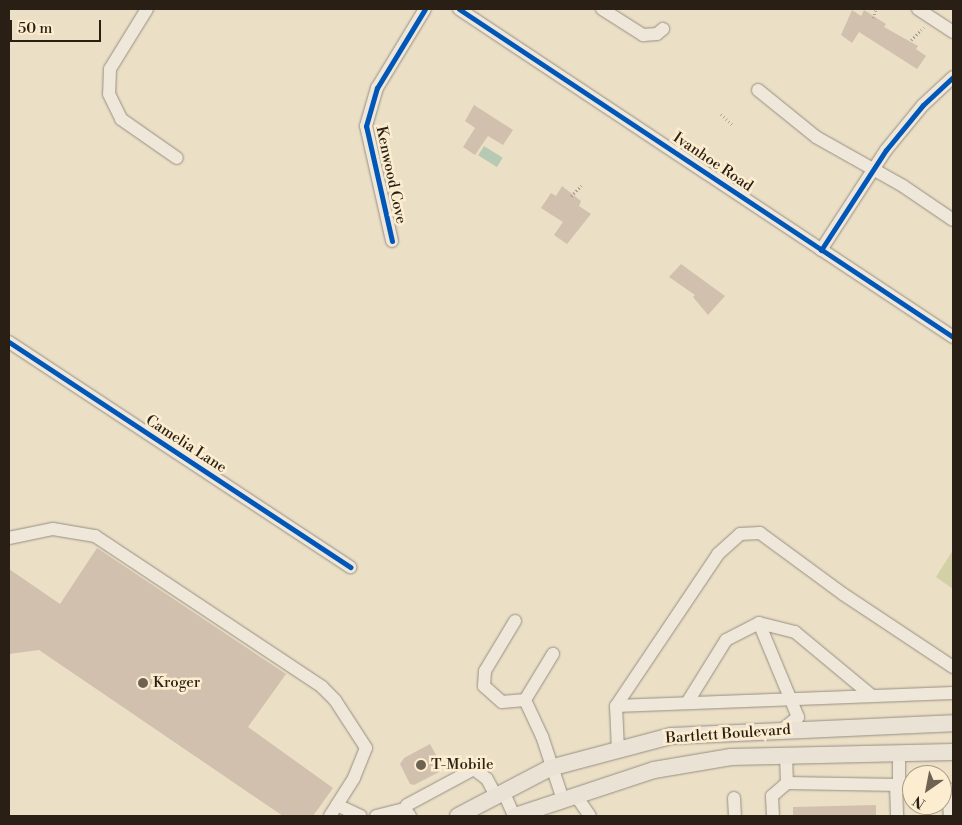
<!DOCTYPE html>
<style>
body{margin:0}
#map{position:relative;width:962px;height:825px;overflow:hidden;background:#ebdfc6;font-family:"Libre Bodoni",serif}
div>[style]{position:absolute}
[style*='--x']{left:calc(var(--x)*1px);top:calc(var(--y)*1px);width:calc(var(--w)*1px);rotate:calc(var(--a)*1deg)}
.green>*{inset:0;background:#d4d0a6}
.water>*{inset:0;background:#b6c9b2;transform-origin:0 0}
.building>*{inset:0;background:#d0c0ad}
.path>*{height:2.5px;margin-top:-1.25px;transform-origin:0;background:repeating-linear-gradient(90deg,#a9a398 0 1px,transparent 0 3.5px)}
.roads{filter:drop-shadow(0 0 1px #978f81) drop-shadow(0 0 1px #978f81)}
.minor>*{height:12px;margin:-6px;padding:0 6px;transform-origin:6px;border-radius:6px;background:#eee7da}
.major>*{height:16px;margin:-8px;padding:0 8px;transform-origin:8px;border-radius:8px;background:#eae2d4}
.cycleway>*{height:5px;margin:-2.5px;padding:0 2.5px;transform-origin:2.5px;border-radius:2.5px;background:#0057b8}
.dots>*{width:14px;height:14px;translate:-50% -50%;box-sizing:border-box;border:2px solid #fcedd0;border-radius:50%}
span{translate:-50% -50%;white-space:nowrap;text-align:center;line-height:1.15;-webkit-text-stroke:5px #fcedd0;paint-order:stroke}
.street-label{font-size:15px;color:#2a1f14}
.poi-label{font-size:15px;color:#2a1f14}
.left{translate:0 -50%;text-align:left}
.frame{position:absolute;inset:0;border:10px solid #2a1f14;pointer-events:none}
.north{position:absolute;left:902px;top:765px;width:50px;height:50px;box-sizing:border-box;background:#fcedd0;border:1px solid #a89b85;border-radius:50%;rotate:213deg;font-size:14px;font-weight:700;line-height:20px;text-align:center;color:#2a1f14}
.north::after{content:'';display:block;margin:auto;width:18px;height:22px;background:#6e6252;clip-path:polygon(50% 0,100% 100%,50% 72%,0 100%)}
.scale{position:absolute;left:10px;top:20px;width:91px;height:22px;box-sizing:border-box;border:2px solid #2a1f14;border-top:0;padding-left:6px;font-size:15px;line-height:18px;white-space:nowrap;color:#2a1f14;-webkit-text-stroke:4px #fcedd0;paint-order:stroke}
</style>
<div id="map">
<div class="green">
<div style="clip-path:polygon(953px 550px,953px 589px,936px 577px)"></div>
</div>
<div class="water">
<div style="left:484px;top:146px;width:22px;height:11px;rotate:32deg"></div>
</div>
<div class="building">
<div style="clip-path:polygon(852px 10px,861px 16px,864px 10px,886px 24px,884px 27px,918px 46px,916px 49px,926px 56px,917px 69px,859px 32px,852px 43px,841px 35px)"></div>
<div style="clip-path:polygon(474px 105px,513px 130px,503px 145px,488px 136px,475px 155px,463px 147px,475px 128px,465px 121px)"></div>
<div style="clip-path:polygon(562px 186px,581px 201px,579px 206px,591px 214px,567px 244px,554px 235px,563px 222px,541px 208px,551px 193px,556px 196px)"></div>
<div style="clip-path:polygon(681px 264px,725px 296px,708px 315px,693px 297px,695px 295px,669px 277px)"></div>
<div style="clip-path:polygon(97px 548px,286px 674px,248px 727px,333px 788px,313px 816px,283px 816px,39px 650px,9px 654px,9px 569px,60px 604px)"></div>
<div style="clip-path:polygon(430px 744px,442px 766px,441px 771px,414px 785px,410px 784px,400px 764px,404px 758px)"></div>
<div style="clip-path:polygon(876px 805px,876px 816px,793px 816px,793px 807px)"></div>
</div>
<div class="path">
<div style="--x:873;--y:18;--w:9;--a:-72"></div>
<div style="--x:911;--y:40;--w:18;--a:-45"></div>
<div style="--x:721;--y:114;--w:16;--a:43"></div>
<div style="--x:571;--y:196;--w:16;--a:-45"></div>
</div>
<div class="roads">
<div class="minor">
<div style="--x:147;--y:9;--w:70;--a:121.7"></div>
<div style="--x:110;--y:69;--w:25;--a:92"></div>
<div style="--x:109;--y:94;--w:28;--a:64"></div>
<div style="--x:121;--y:119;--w:68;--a:34.9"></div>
<div style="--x:459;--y:9;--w:593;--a:33.58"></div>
<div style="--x:602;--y:9;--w:49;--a:32.4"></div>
<div style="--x:643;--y:35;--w:14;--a:-4"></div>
<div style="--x:657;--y:34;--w:8;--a:-40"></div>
<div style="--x:918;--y:9;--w:42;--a:33.3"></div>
<div style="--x:758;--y:90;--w:75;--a:39"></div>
<div style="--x:816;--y:137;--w:100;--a:29.4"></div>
<div style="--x:903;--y:186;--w:60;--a:34.2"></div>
<div style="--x:392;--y:241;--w:118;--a:-102.7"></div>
<div style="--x:366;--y:126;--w:40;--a:-74"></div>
<div style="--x:377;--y:88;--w:92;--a:-58.7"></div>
<div style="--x:821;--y:250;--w:119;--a:-57"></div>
<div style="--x:886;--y:150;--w:58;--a:-50.6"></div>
<div style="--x:923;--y:105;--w:41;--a:-43"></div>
<div style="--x:9;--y:342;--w:409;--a:33.4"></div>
<div style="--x:9;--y:538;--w:45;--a:-11.6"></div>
<div style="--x:53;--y:529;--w:43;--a:9.5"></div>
<div style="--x:95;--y:536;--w:273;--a:33.6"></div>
<div style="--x:322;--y:687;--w:18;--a:45"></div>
<div style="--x:335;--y:700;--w:57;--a:57.1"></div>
<div style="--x:366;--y:748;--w:32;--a:112"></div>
<div style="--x:354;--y:778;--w:45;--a:122.3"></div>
<div style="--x:515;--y:621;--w:58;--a:121"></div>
<div style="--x:485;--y:671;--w:15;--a:94"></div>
<div style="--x:484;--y:686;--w:24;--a:42"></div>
<div style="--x:502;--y:702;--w:23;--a:-5"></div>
<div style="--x:525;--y:700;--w:40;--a:65"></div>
<div style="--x:542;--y:736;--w:67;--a:71.8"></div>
<div style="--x:759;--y:623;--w:102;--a:67.5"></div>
<div style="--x:798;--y:717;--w:19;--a:141"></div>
<div style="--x:525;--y:700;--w:54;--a:-58.7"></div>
<div style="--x:687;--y:703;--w:74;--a:-58.2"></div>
<div style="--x:726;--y:640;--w:37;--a:-27"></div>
<div style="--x:759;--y:623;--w:37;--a:14"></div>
<div style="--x:795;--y:632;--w:100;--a:39.7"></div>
<div style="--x:616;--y:706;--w:183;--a:-56.1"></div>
<div style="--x:718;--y:554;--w:30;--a:-42"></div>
<div style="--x:740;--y:534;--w:20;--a:-3"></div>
<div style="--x:760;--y:533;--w:103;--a:36.3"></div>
<div style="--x:843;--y:594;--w:132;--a:33.6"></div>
<div style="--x:618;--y:750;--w:44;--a:-92.6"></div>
<div style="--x:616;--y:706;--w:337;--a:-2.2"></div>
<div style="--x:786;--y:755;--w:28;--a:88"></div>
<div style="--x:787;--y:783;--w:112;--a:1"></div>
<div style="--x:899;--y:785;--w:15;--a:28"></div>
<div style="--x:896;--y:785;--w:31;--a:88"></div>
<div style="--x:899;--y:785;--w:31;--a:-90"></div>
<div style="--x:948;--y:789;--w:27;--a:86"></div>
<div style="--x:503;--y:791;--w:27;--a:66"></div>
<div style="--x:576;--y:796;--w:24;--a:55"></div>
<div style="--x:734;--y:798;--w:18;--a:87"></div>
<div style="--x:337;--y:805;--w:26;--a:25"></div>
<div style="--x:376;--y:816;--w:30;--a:-14"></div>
<div style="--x:410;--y:816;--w:9;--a:-126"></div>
<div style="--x:405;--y:809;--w:4;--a:-63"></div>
<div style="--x:407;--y:805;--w:76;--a:-28.2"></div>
<div style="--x:474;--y:769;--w:16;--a:38"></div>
<div style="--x:487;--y:779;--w:17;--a:62"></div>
<div style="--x:773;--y:816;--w:20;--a:-93"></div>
<div style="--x:772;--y:796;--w:20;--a:-41"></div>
</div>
<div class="major">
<div style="--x:458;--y:816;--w:104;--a:-27.6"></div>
<div style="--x:550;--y:768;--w:125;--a:-14.8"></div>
<div style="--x:671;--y:736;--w:282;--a:-2.6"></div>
<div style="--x:515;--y:816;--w:146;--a:-18.3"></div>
<div style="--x:654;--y:770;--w:78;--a:-9.6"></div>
<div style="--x:731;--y:757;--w:222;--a:-1.3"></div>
</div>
</div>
<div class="cycleway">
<div style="--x:459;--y:9;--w:593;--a:33.58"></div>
<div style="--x:392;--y:241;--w:118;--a:-102.7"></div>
<div style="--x:366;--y:126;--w:40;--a:-74"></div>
<div style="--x:377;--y:88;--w:92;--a:-58.7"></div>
<div style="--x:821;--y:250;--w:119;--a:-57"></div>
<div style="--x:886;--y:150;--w:58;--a:-50.6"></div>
<div style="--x:923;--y:105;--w:41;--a:-43"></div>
<div style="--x:9;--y:342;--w:409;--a:33.4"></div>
</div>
<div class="dots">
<div style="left:143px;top:683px;background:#6e6252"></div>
<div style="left:421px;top:765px;background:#6e6252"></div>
</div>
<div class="street-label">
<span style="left:713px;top:162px;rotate:34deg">Ivanhoe Road</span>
<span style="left:391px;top:175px;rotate:78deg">Kenwood Cove</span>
<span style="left:186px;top:444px;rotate:33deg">Camelia Lane</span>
<span style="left:728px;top:734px;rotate:-4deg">Bartlett Boulevard</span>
</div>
<div class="poi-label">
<span class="left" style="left:153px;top:683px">Kroger</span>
<span class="left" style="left:431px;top:765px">T-Mobile</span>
</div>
<div class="frame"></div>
<div class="north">N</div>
<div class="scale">50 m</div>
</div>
